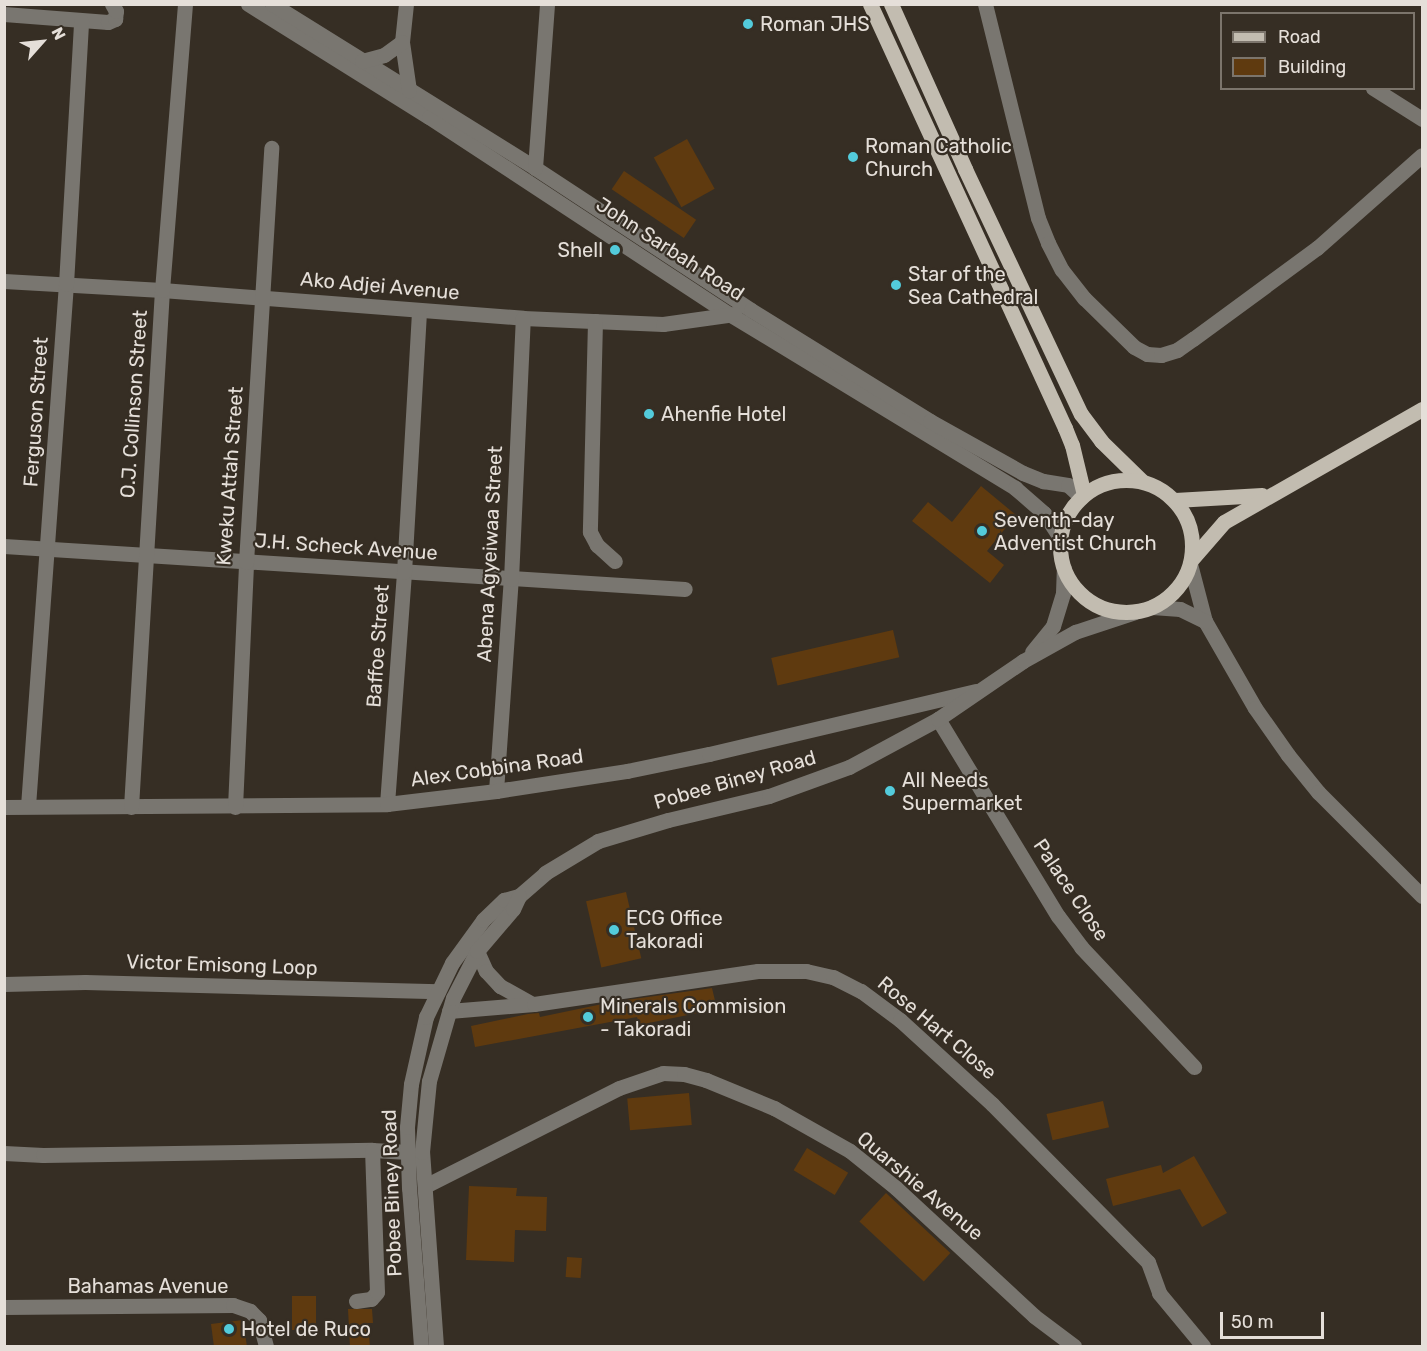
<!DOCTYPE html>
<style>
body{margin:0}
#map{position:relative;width:1427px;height:1351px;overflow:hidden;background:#362e24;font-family:Rubik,sans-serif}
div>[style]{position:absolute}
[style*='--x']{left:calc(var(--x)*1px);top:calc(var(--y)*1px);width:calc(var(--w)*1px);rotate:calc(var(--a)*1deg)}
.building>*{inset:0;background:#5f3a0f;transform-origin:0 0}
.minor>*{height:15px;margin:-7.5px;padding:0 7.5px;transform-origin:7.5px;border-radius:7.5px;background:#797670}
.major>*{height:15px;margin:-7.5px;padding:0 7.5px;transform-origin:7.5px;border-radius:7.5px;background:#c2bcb0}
.major>.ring{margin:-7.5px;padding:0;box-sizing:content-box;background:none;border:15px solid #c2bcb0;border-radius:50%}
.dots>*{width:16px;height:16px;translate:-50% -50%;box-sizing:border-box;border:3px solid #362e24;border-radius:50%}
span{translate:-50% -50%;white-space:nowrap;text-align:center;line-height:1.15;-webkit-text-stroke:4.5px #362e24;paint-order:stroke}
.poi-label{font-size:20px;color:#e5dfd9}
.left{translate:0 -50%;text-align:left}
.right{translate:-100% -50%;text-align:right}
.street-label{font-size:20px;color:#e5dfd9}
.frame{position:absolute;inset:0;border:6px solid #e5dfd9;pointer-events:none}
.legend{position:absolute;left:1220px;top:12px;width:195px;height:78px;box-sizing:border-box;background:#362e24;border:2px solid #7c756c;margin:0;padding:8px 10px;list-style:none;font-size:18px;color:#e5dfd9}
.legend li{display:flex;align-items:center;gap:12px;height:30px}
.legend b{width:30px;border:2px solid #7c756c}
.north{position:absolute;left:12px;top:12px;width:60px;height:60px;-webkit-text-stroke:4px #362e24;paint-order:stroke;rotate:63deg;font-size:16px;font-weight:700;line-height:24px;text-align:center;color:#e5dfd9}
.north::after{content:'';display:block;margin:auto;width:21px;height:27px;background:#e5dfd9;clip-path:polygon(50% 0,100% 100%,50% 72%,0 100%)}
.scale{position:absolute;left:1220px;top:1312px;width:104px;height:27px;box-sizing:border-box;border:3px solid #e5dfd9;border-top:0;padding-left:8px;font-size:18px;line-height:21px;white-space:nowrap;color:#e5dfd9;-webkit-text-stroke:4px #362e24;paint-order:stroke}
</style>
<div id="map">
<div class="building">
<div style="left:687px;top:139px;width:57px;height:38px;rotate:61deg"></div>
<div style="left:624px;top:171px;width:87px;height:22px;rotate:34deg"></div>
<div style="clip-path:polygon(981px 486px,1016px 515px,987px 551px,1004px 565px,990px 583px,912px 521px,928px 502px,952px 522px)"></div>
<div style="left:893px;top:630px;width:28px;height:125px;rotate:77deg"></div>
<div style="left:626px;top:892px;width:68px;height:41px;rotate:77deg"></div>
<div style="clip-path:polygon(712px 988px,717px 1009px,639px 1025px,637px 1017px,475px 1047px,471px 1026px,528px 1014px,539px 1013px,540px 1017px,612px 1002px)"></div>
<div style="left:689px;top:1093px;width:32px;height:62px;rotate:85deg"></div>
<div style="left:1103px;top:1101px;width:27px;height:58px;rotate:77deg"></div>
<div style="left:807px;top:1148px;width:48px;height:26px;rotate:31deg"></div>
<div style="clip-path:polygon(1194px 1156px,1227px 1213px,1202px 1227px,1180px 1189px,1113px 1206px,1106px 1179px,1161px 1165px,1163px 1173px)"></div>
<div style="clip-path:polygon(469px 1186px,517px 1188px,516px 1196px,547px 1197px,546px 1231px,515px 1230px,514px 1262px,466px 1260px)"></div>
<div style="left:886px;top:1193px;width:88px;height:39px;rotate:43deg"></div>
<div style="left:567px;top:1257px;width:15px;height:20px;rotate:4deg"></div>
<div style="left:292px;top:1296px;width:24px;height:34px"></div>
<div style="clip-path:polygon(348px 1309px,372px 1309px,373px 1323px,368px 1323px,370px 1347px,350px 1347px)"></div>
<div style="clip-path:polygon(243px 1320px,247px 1347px,214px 1347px,211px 1324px)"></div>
</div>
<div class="minor">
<div style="--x:248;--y:4;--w:213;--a:32"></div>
<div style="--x:429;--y:117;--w:361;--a:33.3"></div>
<div style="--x:731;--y:315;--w:333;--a:31.3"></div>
<div style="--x:1015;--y:488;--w:38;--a:41"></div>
<div style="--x:1044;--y:513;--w:31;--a:57"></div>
<div style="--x:272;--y:4;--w:310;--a:31.9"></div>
<div style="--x:535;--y:168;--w:258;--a:33.3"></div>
<div style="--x:751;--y:310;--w:211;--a:31.8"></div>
<div style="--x:930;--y:421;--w:107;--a:29.2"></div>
<div style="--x:1023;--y:473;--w:22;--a:22"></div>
<div style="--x:1043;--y:481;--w:25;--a:9"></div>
<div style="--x:1068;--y:485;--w:18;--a:43"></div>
<div style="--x:406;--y:4;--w:38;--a:96"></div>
<div style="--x:402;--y:42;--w:49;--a:81.7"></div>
<div style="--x:985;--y:4;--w:220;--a:76.1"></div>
<div style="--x:1038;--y:218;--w:27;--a:68"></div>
<div style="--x:1048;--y:243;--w:30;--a:63"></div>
<div style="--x:1062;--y:270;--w:36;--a:52"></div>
<div style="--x:1084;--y:298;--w:70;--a:44.4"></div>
<div style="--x:1134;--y:347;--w:15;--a:28"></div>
<div style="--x:1147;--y:354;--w:14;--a:4"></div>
<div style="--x:1161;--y:355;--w:17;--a:-17"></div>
<div style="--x:1177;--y:350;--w:19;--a:-35"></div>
<div style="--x:1193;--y:339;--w:154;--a:-36.3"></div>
<div style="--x:1317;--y:248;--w:140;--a:-41.5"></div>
<div style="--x:4;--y:14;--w:104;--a:4.4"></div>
<div style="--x:108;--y:22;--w:8;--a:-23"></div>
<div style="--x:115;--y:19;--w:8;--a:-83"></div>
<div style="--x:116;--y:11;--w:8;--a:-120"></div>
<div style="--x:362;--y:61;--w:23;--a:-15"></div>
<div style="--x:384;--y:55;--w:22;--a:-36"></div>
<div style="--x:1373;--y:88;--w:58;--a:32.3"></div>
<div style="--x:535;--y:168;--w:164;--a:-85.8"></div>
<div style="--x:4;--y:281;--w:158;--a:3.3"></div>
<div style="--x:162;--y:290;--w:362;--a:4.4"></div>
<div style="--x:523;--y:318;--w:140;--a:2.5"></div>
<div style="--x:663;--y:324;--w:72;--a:-8"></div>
<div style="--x:595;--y:321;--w:211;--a:91.4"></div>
<div style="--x:590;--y:532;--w:15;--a:62"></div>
<div style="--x:597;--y:545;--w:24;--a:42"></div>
<div style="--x:4;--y:546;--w:682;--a:3.61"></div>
<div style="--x:1190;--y:564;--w:59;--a:75.3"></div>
<div style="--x:1205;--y:621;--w:100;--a:60.1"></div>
<div style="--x:1255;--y:708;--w:57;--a:54.9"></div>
<div style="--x:1288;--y:755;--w:48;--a:51"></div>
<div style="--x:1318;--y:792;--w:147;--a:45"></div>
<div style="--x:1152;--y:607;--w:28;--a:4"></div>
<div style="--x:1180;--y:609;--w:28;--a:26"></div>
<div style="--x:1032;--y:652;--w:33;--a:-51"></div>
<div style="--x:1053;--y:626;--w:34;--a:-73"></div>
<div style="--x:1063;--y:593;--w:25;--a:-88"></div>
<div style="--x:938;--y:719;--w:231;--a:58.7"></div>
<div style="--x:1058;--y:916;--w:39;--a:53"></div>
<div style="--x:1081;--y:947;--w:165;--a:46.7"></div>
<div style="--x:496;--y:791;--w:213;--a:-86"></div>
<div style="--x:511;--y:579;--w:261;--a:-87.4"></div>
<div style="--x:387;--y:804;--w:233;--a:-85.8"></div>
<div style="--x:404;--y:572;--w:261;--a:-86.7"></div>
<div style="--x:28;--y:806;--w:523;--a:-85.84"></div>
<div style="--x:66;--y:284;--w:263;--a:-86.7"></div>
<div style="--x:4;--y:807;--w:383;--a:-0.4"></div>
<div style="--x:387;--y:804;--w:110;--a:-6.8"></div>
<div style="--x:496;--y:791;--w:133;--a:-8.7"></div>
<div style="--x:627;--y:771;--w:84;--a:-11.7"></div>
<div style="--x:709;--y:754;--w:274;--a:-13.3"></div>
<div style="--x:131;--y:807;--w:518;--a:-86.57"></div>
<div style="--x:162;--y:290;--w:287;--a:-85.4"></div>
<div style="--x:235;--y:807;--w:245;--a:-87.4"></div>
<div style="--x:246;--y:562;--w:415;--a:-86.5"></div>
<div style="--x:477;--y:951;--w:22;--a:66"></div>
<div style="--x:486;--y:971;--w:21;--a:47"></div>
<div style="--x:500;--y:986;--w:35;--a:29"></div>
<div style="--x:4;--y:984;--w:81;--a:-1.4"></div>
<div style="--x:85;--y:982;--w:353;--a:1.5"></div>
<div style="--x:449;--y:1011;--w:85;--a:-4.7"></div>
<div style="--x:534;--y:1004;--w:226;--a:-8.4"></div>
<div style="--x:758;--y:971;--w:48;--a:0"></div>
<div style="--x:806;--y:971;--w:28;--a:13"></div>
<div style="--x:833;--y:977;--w:31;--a:27"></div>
<div style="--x:861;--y:991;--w:49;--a:36.6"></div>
<div style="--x:900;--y:1020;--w:125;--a:42.4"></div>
<div style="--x:992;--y:1104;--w:222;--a:45.4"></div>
<div style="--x:1148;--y:1262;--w:33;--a:70"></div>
<div style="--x:1159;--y:1293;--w:69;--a:50.3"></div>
<div style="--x:4;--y:1153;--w:39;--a:3"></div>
<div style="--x:43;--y:1155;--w:329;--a:-0.9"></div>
<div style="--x:372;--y:1150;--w:37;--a:3"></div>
<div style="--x:425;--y:1186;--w:217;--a:-26.8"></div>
<div style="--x:619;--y:1088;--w:46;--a:-18.8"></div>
<div style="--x:663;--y:1073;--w:21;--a:3"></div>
<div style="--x:684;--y:1074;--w:23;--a:15"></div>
<div style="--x:706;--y:1080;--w:74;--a:22.4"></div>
<div style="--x:774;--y:1108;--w:87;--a:29.5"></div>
<div style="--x:850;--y:1151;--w:59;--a:38.8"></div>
<div style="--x:896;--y:1188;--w:188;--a:42.8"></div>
<div style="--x:1034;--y:1316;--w:50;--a:36.9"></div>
<div style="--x:356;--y:1301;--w:15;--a:-8"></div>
<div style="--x:371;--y:1299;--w:9;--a:-49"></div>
<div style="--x:377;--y:1292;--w:142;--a:-92"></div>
<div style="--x:4;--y:1307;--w:229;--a:-0.5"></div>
<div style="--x:233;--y:1305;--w:18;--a:19"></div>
<div style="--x:250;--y:1311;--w:13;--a:45"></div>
<div style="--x:259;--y:1320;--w:27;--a:75"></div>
<div style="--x:421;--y:1346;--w:158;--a:-94.3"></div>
<div style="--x:409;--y:1188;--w:61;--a:-91.9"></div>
<div style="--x:407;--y:1127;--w:43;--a:-84.7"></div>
<div style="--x:411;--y:1084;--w:69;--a:-77.4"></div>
<div style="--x:426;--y:1017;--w:60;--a:-64.3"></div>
<div style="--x:452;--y:963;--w:53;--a:-54.2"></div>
<div style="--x:483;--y:920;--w:29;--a:-44"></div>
<div style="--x:504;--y:900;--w:16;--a:-15"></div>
<div style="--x:519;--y:896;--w:35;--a:-41"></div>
<div style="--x:545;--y:873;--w:62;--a:-31.1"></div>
<div style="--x:598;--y:841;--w:73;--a:-16.7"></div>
<div style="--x:668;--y:820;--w:104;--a:-13.4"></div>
<div style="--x:769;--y:796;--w:85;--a:-19.9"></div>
<div style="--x:849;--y:767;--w:101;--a:-28.3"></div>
<div style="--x:938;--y:719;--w:103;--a:-34.3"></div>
<div style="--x:1023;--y:661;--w:60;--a:-29.1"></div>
<div style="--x:1075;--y:632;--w:63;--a:-18.4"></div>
<div style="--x:436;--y:1346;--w:195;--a:-94.1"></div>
<div style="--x:422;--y:1152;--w:71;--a:-84.4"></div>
<div style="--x:429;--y:1081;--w:86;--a:-73.9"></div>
<div style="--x:453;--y:998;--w:53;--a:-62.9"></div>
<div style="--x:477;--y:951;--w:55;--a:-49.4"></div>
<div style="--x:513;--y:909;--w:14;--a:-65"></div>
</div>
<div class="major">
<div style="--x:870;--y:4;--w:467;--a:65.3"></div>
<div style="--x:1065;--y:428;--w:18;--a:68"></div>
<div style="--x:1072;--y:445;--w:51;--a:76.5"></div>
<div style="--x:891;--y:4;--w:181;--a:65.8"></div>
<div style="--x:965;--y:169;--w:271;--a:64.7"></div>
<div style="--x:1081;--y:414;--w:34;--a:53"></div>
<div style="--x:1101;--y:441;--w:57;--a:44.3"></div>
<div class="ring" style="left:1060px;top:480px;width:117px;height:117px"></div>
<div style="--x:1175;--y:500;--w:87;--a:-3.3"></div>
<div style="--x:1191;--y:560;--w:50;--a:-49"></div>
<div style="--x:1224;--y:522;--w:228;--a:-29.7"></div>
</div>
<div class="dots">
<div style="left:748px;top:24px;background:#53cbdb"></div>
<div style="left:853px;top:157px;background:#53cbdb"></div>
<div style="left:615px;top:250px;background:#53cbdb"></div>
<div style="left:896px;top:285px;background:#53cbdb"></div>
<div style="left:649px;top:414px;background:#53cbdb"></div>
<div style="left:982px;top:531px;background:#53cbdb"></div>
<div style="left:890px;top:791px;background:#53cbdb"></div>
<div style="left:614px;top:930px;background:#53cbdb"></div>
<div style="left:588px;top:1017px;background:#53cbdb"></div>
<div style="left:229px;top:1329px;background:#53cbdb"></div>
</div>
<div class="poi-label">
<span class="left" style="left:760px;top:24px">Roman JHS</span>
<span class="left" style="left:865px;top:158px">Roman Catholic<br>Church</span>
<span class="right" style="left:603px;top:250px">Shell</span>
<span class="left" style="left:908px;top:286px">Star of the<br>Sea Cathedral</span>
<span class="left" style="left:661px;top:414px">Ahenfie Hotel</span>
<span class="left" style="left:994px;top:532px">Seventh-day<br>Adventist Church</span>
<span class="left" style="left:902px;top:792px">All Needs<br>Supermarket</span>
<span class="left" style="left:626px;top:930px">ECG Office<br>Takoradi</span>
<span class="left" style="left:600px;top:1018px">Minerals Commision<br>- Takoradi</span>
<span class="left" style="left:241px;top:1329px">Hotel de Ruco</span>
</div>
<div class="street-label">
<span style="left:670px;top:249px;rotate:33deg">John Sarbah Road</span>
<span style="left:380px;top:286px;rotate:5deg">Ako Adjei Avenue</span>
<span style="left:134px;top:404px;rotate:-86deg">O.J. Collinson Street</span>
<span style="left:36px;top:412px;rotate:-86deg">Ferguson Street</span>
<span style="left:230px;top:476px;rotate:-86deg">Kweku Attah Street</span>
<span style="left:346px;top:547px;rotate:4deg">J.H. Scheck Avenue</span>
<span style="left:490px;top:554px;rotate:-87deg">Abena Agyeiwaa Street</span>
<span style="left:378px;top:646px;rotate:-86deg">Baffoe Street</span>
<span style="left:497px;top:768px;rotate:-8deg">Alex Cobbina Road</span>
<span style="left:735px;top:780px;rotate:-16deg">Pobee Biney Road</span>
<span style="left:1071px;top:890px;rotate:56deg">Palace Close</span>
<span style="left:222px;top:965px;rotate:2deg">Victor Emisong Loop</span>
<span style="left:937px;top:1028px;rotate:40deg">Rose Hart Close</span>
<span style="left:920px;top:1186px;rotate:40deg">Quarshie Avenue</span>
<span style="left:392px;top:1193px;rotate:-92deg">Pobee Biney Road</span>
<span style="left:148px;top:1286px">Bahamas Avenue</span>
</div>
<div class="frame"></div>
<ul class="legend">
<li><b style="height:8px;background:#c2bcb0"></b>Road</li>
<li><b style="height:16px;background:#5f3a0f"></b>Building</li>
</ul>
<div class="north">N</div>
<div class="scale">50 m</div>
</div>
